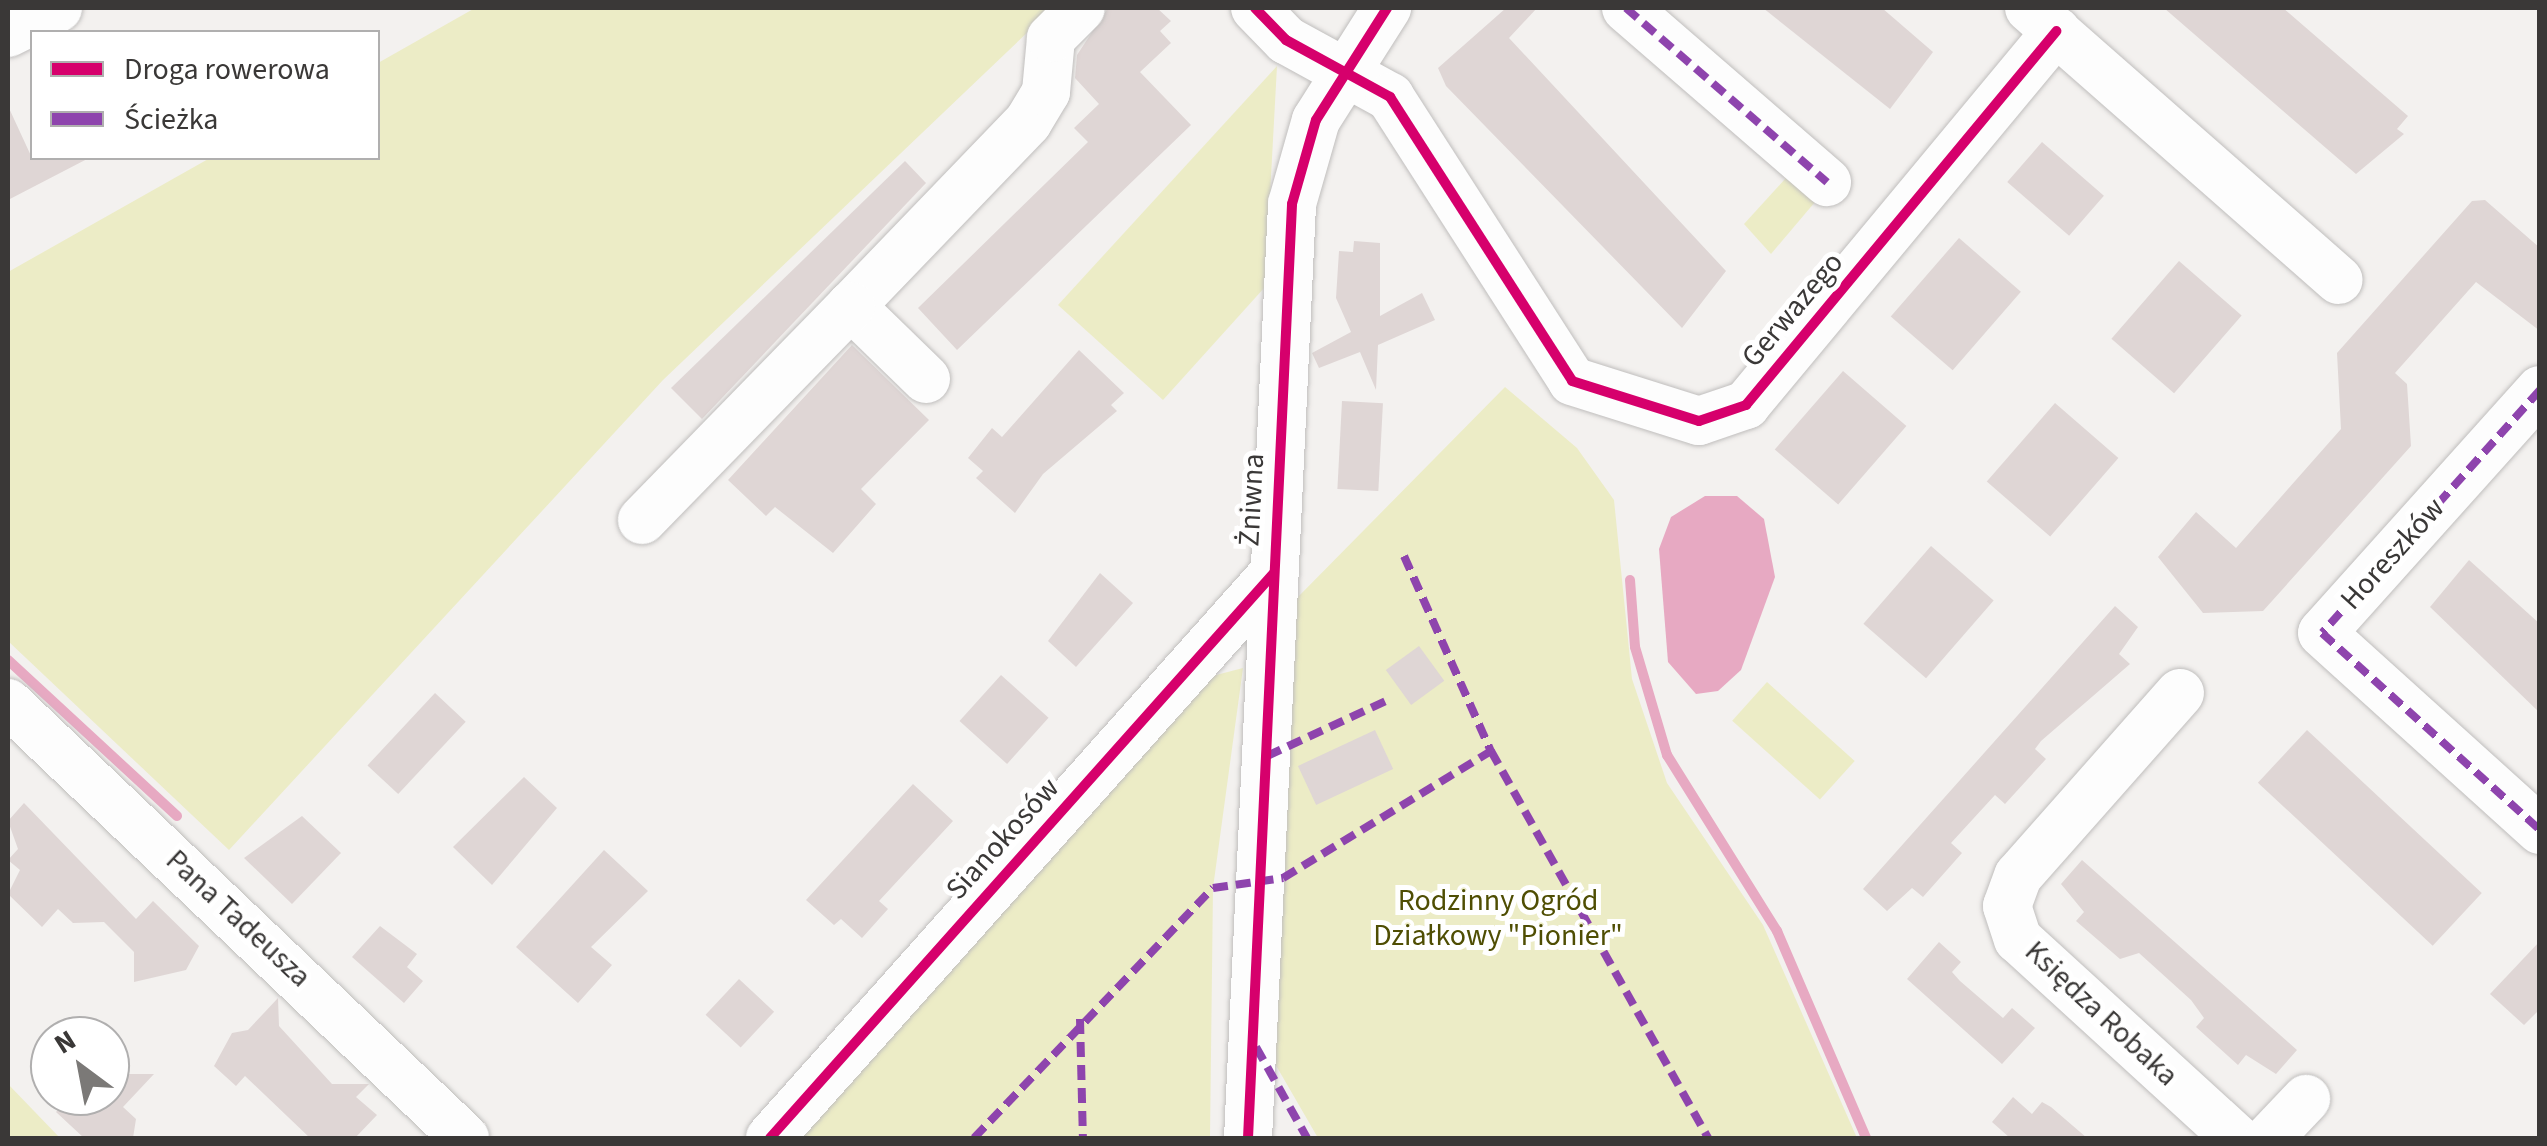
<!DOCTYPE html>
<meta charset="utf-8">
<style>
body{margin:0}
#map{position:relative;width:2547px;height:1146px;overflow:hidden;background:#f3f1ef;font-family:"Source Sans 3",sans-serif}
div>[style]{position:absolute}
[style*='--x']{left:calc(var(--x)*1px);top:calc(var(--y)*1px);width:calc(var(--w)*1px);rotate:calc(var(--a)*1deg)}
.green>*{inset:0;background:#ececc6;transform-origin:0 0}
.water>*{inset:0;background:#e7a9c2}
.stream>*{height:10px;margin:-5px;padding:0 5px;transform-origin:5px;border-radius:5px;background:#e7a9c2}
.building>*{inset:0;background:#dfd6d5;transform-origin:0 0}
.roads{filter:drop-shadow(0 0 2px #c0bebd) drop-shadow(0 0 2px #c0bebd)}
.minor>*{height:48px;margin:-24px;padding:0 24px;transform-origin:24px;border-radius:24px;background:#fdfdfd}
.quiet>*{height:8px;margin-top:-4px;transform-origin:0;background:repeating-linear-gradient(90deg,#8e44ad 0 15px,transparent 0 23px)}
.cycleway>*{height:10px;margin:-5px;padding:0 5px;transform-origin:5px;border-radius:5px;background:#d6006c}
span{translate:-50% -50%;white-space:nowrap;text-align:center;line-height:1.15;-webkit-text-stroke:10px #fff;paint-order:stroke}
.street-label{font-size:30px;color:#3a3837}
.park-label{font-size:30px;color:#4f4e03}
.frame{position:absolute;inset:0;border:10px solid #3a3837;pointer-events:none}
.legend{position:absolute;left:30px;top:30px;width:350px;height:130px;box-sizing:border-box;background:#fff;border:2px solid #b0afaf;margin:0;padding:12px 18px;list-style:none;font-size:30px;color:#3a3837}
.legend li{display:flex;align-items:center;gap:20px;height:50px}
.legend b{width:50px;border:2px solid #b0afaf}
.north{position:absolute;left:30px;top:1016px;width:100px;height:100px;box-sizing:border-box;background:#fff;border:2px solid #b0afaf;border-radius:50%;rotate:328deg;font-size:28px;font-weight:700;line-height:40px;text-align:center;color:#3a3837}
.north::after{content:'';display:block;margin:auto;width:35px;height:45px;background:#7b7977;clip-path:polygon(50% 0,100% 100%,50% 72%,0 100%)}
</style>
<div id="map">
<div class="green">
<div style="clip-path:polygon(475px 8px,1053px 8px,663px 380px,229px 850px,8px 641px,8px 272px,210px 158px,378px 158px,378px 63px)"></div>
<div style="clip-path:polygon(1277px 66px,1265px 287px,1163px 400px,1058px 305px)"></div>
<div style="clip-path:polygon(1786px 178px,1815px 202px,1771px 254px,1744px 224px)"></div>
<div style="clip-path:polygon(1505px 387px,1577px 448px,1614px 500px,1632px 679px,1667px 783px,1763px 925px,1857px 1138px,1318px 1138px,1274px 1062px,1295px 600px)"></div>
<div style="clip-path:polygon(1243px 668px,1213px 888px,1210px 1138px,790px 1138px,1197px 680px)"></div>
<div style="left:1767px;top:682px;width:118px;height:52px;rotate:42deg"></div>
<div style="clip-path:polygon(8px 1084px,60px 1138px,8px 1138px)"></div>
</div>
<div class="water">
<div style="clip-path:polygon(1705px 496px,1737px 496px,1764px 519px,1775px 577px,1741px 670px,1718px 691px,1696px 694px,1668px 662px,1659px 549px,1671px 517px)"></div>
</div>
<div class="stream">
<div style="--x:1630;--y:580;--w:67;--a:85.7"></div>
<div style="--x:1635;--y:647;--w:113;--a:73.5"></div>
<div style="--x:1667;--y:755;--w:208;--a:58"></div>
<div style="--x:1777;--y:931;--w:225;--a:66.7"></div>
<div style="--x:8;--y:660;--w:230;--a:42.7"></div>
</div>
<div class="building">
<div style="clip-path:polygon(1108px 8px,1157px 8px,1171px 21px,1160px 31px,1171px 43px,1140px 72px,1191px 125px,957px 350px,918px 308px,1088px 142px,1074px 128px,1099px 104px,1075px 78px,1077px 55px)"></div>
<div style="clip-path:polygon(1506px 8px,1537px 8px,1509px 38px,1726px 271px,1682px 328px,1446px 86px,1438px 68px)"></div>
<div style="clip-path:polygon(1763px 8px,1882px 8px,1933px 52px,1890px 109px)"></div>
<div style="clip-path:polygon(2164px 8px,2283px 8px,2408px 116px,2397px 129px,2404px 134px,2356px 174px)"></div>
<div style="clip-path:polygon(8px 106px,32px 158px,89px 158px,8px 200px)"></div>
<div style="left:2042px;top:142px;width:82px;height:53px;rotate:41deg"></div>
<div style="clip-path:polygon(905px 161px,926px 183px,702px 419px,671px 388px)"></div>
<div style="clip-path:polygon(2485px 200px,2540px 248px,2540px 331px,2476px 282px,2395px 373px,2407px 384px,2411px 446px,2263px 611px,2203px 613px,2158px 557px,2196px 512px,2236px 548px,2341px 429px,2337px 353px,2472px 201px)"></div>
<div style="left:1959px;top:238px;width:82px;height:104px;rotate:41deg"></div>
<div style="clip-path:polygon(1354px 241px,1380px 243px,1380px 316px,1422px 293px,1435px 320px,1378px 345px,1376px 390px,1360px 352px,1319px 368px,1312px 353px,1351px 332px,1336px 298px,1339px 251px,1353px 252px)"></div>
<div style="left:2179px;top:261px;width:83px;height:103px;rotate:41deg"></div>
<div style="clip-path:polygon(852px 345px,929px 420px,861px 489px,876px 504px,833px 553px,775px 507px,766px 516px,728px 480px)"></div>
<div style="clip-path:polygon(1079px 350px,1124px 393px,1111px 405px,1117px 411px,1043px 474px,1015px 513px,976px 478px,983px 471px,968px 458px,992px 428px,1002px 437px)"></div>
<div style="left:1843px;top:371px;width:84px;height:104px;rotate:41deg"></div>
<div style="left:1342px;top:401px;width:41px;height:88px;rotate:3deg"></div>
<div style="left:2055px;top:403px;width:84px;height:104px;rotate:41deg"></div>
<div style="left:1931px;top:546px;width:83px;height:103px;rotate:41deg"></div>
<div style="clip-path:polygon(2469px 560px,2540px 624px,2540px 713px,2430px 607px)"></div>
<div style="clip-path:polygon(1100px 573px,1133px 603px,1076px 667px,1048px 641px)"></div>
<div style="clip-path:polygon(2115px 606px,2138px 627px,2119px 654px,2130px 664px,2041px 741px,2035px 749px,2046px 759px,2005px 804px,1995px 795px,1951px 843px,1962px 853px,1923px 897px,1912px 888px,1887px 911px,1863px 889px)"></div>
<div style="left:1419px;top:646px;width:43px;height:41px;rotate:54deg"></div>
<div style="left:1001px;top:675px;width:64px;height:62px;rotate:42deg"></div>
<div style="left:435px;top:693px;width:42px;height:99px;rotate:43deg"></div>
<div style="left:1375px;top:730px;width:43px;height:85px;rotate:65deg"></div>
<div style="left:2307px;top:730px;width:239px;height:72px;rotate:43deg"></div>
<div style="clip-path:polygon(524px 777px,557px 808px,492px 885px,453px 847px)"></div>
<div style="clip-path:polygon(913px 784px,953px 821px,879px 901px,888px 909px,862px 938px,841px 919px,834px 925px,806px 900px)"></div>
<div style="clip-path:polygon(24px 803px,136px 919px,153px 901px,199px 946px,186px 970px,134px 982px,134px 952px,104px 922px,73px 923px,58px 909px,42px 927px,8px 894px,20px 870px,8px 860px,18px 849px,8px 821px)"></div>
<div style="clip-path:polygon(302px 816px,341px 853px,292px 904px,244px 858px)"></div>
<div style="clip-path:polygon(604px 850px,648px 891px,591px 947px,612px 965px,578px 1003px,516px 947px)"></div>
<div style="clip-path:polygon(2082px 860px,2297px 1050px,2276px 1074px,2246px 1055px,2238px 1065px,2196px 1027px,2204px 1018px,2191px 1000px,2139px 953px,2120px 959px,2076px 921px,2084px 912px,2061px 884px)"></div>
<div style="clip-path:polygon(380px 926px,417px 954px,407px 967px,423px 981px,404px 1003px,352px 957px)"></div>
<div style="clip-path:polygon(2540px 941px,2540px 1009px,2524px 1025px,2490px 994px)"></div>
<div style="clip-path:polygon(1939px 942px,1961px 962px,1952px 972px,1960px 981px,2003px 1018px,2012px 1008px,2035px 1028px,2002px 1064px,1907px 979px)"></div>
<div style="left:739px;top:979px;width:48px;height:49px;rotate:43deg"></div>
<div style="clip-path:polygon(278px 998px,279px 1026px,332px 1084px,369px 1084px,356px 1097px,377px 1115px,355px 1138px,310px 1138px,245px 1076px,236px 1086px,214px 1066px,232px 1033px,248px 1030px)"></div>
<div style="clip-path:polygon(110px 1074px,154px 1074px,123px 1107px,136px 1119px,133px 1138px,84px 1138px,56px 1112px,71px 1096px,110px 1096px)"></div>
<div style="clip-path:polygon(2013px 1097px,2032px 1114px,2042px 1102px,2051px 1107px,2087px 1138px,2010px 1138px,1992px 1122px)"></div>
</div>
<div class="roads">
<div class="minor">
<div style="--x:1255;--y:8;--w:45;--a:45.9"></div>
<div style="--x:1286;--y:40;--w:119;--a:28.7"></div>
<div style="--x:1390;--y:97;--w:337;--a:57.3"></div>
<div style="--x:1572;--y:381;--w:133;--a:17.5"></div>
<div style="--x:1699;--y:421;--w:50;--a:-18.8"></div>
<div style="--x:1746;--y:405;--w:486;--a:-50.3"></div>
<div style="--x:1626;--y:8;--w:266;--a:40.9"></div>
<div style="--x:2029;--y:8;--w:412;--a:41.3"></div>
<div style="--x:8;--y:33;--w:56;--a:-26.6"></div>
<div style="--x:926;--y:379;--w:105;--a:-135.8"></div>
<div style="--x:851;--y:306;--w:255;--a:-46.1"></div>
<div style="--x:1028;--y:122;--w:35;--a:-59"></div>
<div style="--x:1046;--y:92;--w:54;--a:-84.7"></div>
<div style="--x:1051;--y:38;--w:42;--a:-45"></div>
<div style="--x:2540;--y:390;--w:326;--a:131.9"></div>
<div style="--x:2322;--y:633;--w:294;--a:42.1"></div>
<div style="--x:642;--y:520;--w:299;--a:-45.7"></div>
<div style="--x:2180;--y:693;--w:244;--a:131.5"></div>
<div style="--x:2018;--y:876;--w:32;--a:110"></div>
<div style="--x:2007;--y:906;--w:35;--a:72"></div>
<div style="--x:2018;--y:939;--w:295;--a:42.4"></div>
<div style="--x:8;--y:703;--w:631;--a:43.59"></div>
<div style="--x:770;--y:1138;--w:757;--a:-48.27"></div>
<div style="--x:1248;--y:1138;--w:935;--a:-87.3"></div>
<div style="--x:1292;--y:204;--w:87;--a:-74.1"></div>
<div style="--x:1316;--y:120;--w:133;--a:-57.6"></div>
<div style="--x:2269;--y:1138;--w:54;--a:-46.5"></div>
</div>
</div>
<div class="quiet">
<div style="--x:1626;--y:8;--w:266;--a:40.9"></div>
<div style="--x:2540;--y:390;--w:326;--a:131.9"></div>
<div style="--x:2322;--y:633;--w:294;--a:42.1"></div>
<div style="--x:1404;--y:556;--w:214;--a:66"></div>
<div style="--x:1267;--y:756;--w:133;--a:-24.8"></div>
<div style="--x:1080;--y:1019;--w:119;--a:88.6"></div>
<div style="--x:1256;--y:1047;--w:104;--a:60.7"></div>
<div style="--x:974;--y:1138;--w:346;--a:-46.3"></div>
<div style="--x:1213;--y:888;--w:71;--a:-8.1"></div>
<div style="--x:1283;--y:878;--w:244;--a:-31.4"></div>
<div style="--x:1491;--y:751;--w:444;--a:60.7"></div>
</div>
<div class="cycleway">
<div style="--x:1255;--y:8;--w:45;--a:45.9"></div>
<div style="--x:1286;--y:40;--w:119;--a:28.7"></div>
<div style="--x:1390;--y:97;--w:337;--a:57.3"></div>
<div style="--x:1572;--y:381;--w:133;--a:17.5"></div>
<div style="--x:1699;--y:421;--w:50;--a:-18.8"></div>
<div style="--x:1746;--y:405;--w:486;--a:-50.3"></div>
<div style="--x:770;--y:1138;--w:757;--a:-48.27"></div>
<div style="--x:1248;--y:1138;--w:935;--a:-87.3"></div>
<div style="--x:1292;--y:204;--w:87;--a:-74.1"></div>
<div style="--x:1316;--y:120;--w:133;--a:-57.6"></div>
</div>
<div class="street-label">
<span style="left:1793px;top:310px;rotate:-50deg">Gerwazego</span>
<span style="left:1252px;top:500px;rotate:-87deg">Żniwna</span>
<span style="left:2393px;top:554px;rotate:-48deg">Horeszków</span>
<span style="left:1003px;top:839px;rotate:-48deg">Sianokosów</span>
<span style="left:238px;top:919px;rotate:43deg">Pana Tadeusza</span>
<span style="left:2101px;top:1014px;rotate:43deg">Księdza Robaka</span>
</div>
<div class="park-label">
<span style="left:1498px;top:918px">Rodzinny Ogród<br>Działkowy "Pionier"</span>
</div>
<div class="frame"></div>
<ul class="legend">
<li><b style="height:12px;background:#d6006c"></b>Droga rowerowa</li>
<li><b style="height:12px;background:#8e44ad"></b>Ścieżka</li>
</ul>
<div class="north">N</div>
</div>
